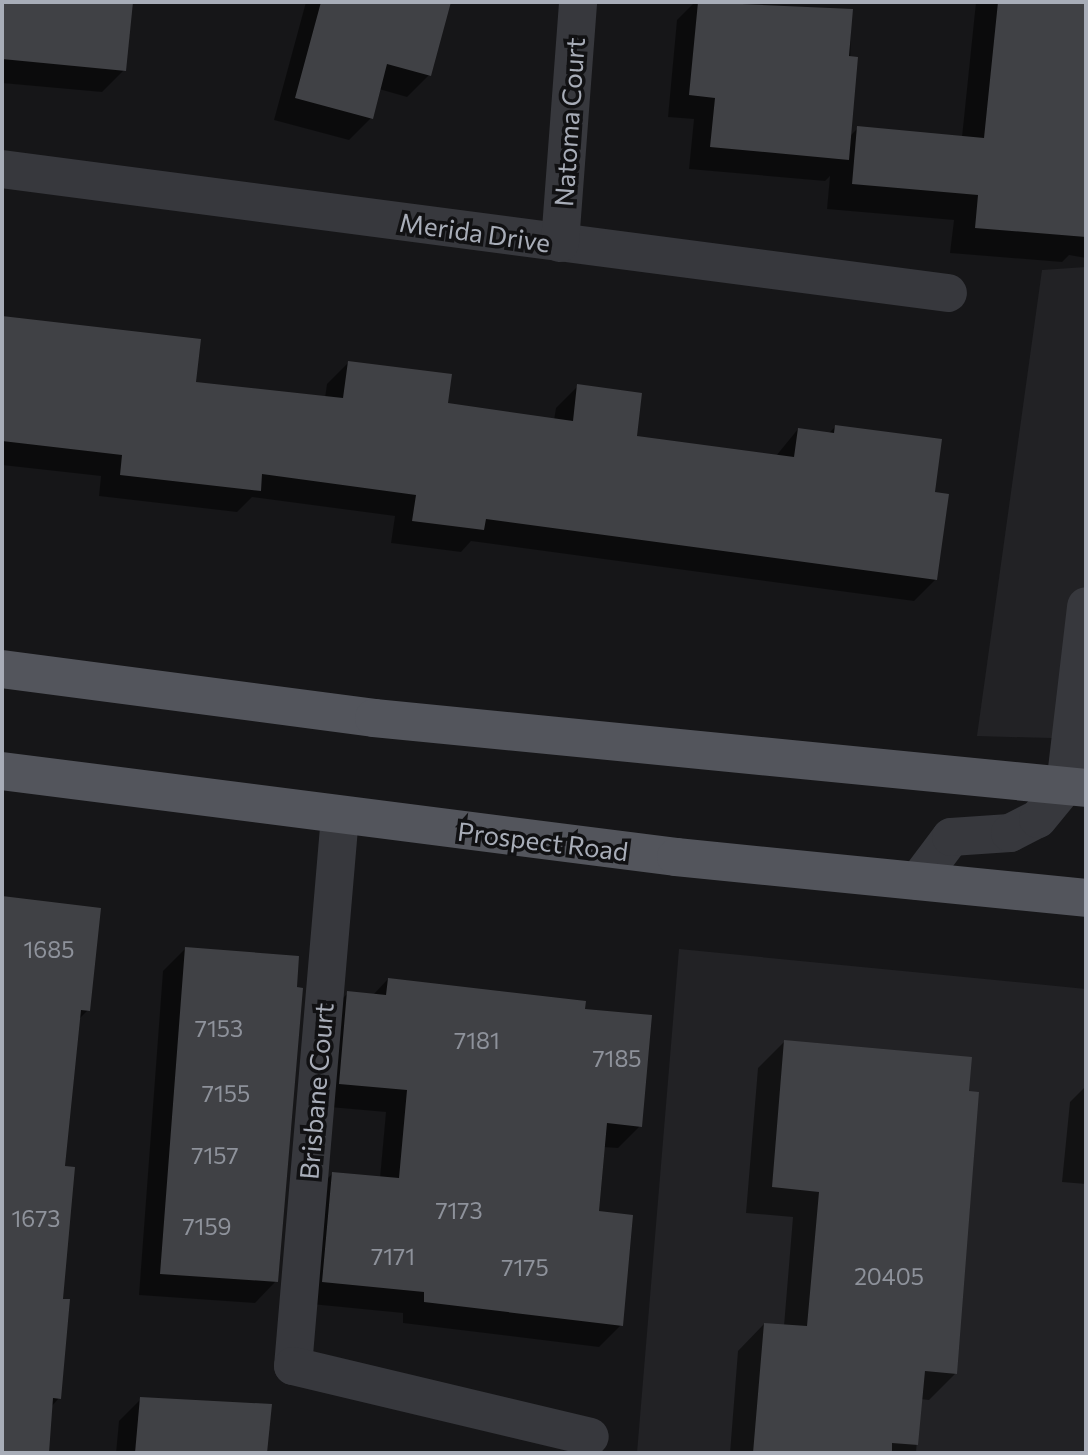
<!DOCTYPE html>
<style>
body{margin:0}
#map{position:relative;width:1088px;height:1455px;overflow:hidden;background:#161618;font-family:Commissioner,sans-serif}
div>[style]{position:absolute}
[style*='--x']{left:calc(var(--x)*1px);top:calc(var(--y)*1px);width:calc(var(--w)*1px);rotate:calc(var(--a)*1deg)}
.built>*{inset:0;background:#222225}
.shadow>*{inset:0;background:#0007}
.building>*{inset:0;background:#404145}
.minor>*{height:38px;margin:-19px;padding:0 19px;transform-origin:19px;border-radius:19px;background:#37383d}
.major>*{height:38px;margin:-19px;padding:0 19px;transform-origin:19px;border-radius:19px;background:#53555c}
span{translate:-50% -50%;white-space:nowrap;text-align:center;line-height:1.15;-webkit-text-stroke:7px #111113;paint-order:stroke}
.number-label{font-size:23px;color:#8e929b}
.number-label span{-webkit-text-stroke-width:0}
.street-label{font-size:26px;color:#a8adb8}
.frame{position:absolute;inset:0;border:4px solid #a8adb8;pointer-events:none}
</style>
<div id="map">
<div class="built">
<div style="clip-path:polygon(1086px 267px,1086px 739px,977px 736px,1042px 270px)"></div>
<div style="clip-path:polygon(679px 949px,1086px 989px,1086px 1453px,637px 1453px)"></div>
</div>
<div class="shadow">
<div style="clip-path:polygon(2px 2px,131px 2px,124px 70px,102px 92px,2px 83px)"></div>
<div style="clip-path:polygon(306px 2px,449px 2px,429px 75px,407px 97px,379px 89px,371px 118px,349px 140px,274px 120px)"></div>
<div style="clip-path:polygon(695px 2px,851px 11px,849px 137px,858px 128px,962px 137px,976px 2px,1086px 2px,1086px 258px,1069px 255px,1062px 262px,950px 253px,954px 220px,827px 209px,830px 176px,825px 181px,689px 169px,694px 119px,668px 117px,677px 20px)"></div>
<div style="clip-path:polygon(2px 318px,199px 341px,194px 383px,325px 398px,327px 384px,349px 362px,446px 404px,554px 420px,556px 408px,578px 386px,635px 437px,776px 456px,798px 429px,828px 434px,835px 427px,933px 494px,936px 579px,914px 601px,471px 541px,461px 552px,391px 543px,395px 516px,252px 497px,237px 512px,99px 496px,101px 476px,2px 465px)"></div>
<div style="clip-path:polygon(2px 898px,99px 909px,88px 1010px,78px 1020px,63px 1167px,59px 1398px,51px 1407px,46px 1453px,2px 1453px)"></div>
<div style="clip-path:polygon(185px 949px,276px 1281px,255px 1303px,139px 1295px,163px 971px)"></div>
<div style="clip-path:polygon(388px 979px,583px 1011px,640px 1126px,618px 1148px,603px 1147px,597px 1212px,621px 1325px,599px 1347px,403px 1323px,403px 1313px,301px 1303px,310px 1196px,332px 1174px,380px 1178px,386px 1112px,318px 1106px,326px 1015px,348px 993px,373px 995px)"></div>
<div style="clip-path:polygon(784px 1042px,956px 1373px,929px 1400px,920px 1399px,916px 1453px,730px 1453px,738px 1351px,764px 1324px,784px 1326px,793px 1217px,746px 1213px,758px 1068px)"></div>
<div style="clip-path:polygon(1086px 1086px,1086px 1184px,1062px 1182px,1070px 1102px)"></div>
<div style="clip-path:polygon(141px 1399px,270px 1406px,266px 1453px,116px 1453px,119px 1421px)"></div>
<div style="clip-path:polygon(412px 1451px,457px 1453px,410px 1453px)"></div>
</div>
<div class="building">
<div style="clip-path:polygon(2px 2px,133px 2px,126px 71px,2px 59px)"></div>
<div style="clip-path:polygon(321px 2px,451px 2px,431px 76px,387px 64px,373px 119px,295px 98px)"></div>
<div style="clip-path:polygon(698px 2px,853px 9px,849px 56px,858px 57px,849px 160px,710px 147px,715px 98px,689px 95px)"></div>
<div style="clip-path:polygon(998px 2px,1086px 2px,1086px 237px,975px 228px,978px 195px,852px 184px,857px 126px,984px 138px)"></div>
<div style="clip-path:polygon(2px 316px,201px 339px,196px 382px,343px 398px,348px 361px,452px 374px,448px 403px,573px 421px,577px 384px,642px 393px,637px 436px,794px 457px,798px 428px,834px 433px,835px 425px,942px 439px,935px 492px,949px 494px,937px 580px,486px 519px,484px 530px,412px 521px,416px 495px,262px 474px,261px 491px,120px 475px,122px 455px,2px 441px)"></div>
<div style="clip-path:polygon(2px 896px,101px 908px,90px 1011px,81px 1010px,65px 1166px,75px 1167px,63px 1299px,70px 1299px,61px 1399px,53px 1398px,49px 1453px,2px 1453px)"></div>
<div style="clip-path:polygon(185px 947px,299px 956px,297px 987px,303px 988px,278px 1282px,160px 1274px)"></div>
<div style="clip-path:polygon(388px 978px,586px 1001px,585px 1009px,652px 1015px,642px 1127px,607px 1123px,599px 1211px,633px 1215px,623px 1326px,424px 1302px,424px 1292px,322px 1282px,332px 1172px,399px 1178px,407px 1090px,339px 1084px,347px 991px,386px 995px)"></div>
<div style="clip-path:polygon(784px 1040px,972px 1057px,969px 1091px,979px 1092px,957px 1374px,925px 1371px,918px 1445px,892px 1443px,892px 1453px,753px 1453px,764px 1323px,807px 1326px,819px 1192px,772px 1187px)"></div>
<div style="clip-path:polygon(140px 1397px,272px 1404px,267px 1453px,135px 1453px)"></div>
</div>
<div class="minor">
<div style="--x:2;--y:169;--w:954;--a:7.47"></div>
<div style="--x:560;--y:243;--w:242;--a:-85.7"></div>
<div style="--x:340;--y:816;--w:552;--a:94.88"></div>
<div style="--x:293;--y:1366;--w:305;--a:13.4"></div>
<div style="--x:918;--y:881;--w:55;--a:-53.1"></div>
<div style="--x:951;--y:837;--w:59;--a:-3.9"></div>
<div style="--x:1010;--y:833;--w:31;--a:-27"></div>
<div style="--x:1038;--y:819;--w:43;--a:-50.7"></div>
<div style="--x:1065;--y:786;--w:181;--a:-83.3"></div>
</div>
<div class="major">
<div style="--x:2;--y:669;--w:375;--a:7.5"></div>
<div style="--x:374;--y:718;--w:715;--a:5.61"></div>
<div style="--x:2;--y:771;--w:679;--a:7.27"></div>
<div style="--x:676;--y:857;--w:412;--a:5.7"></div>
</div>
<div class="number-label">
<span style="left:49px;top:949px">1685</span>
<span style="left:219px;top:1028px">7153</span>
<span style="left:477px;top:1040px">7181</span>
<span style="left:617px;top:1058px">7185</span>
<span style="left:226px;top:1093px">7155</span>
<span style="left:215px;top:1155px">7157</span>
<span style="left:459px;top:1210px">7173</span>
<span style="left:36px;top:1218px">1673</span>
<span style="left:207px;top:1226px">7159</span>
<span style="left:393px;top:1256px">7171</span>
<span style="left:525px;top:1267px">7175</span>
<span style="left:889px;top:1276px">20405</span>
</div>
<div class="street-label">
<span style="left:569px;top:122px;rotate:-86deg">Natoma Court</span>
<span style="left:475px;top:232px;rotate:8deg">Merida Drive</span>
<span style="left:543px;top:841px;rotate:7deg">Prospect Road</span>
<span style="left:316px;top:1091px;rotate:-85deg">Brisbane Court</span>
</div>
<div class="frame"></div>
</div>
